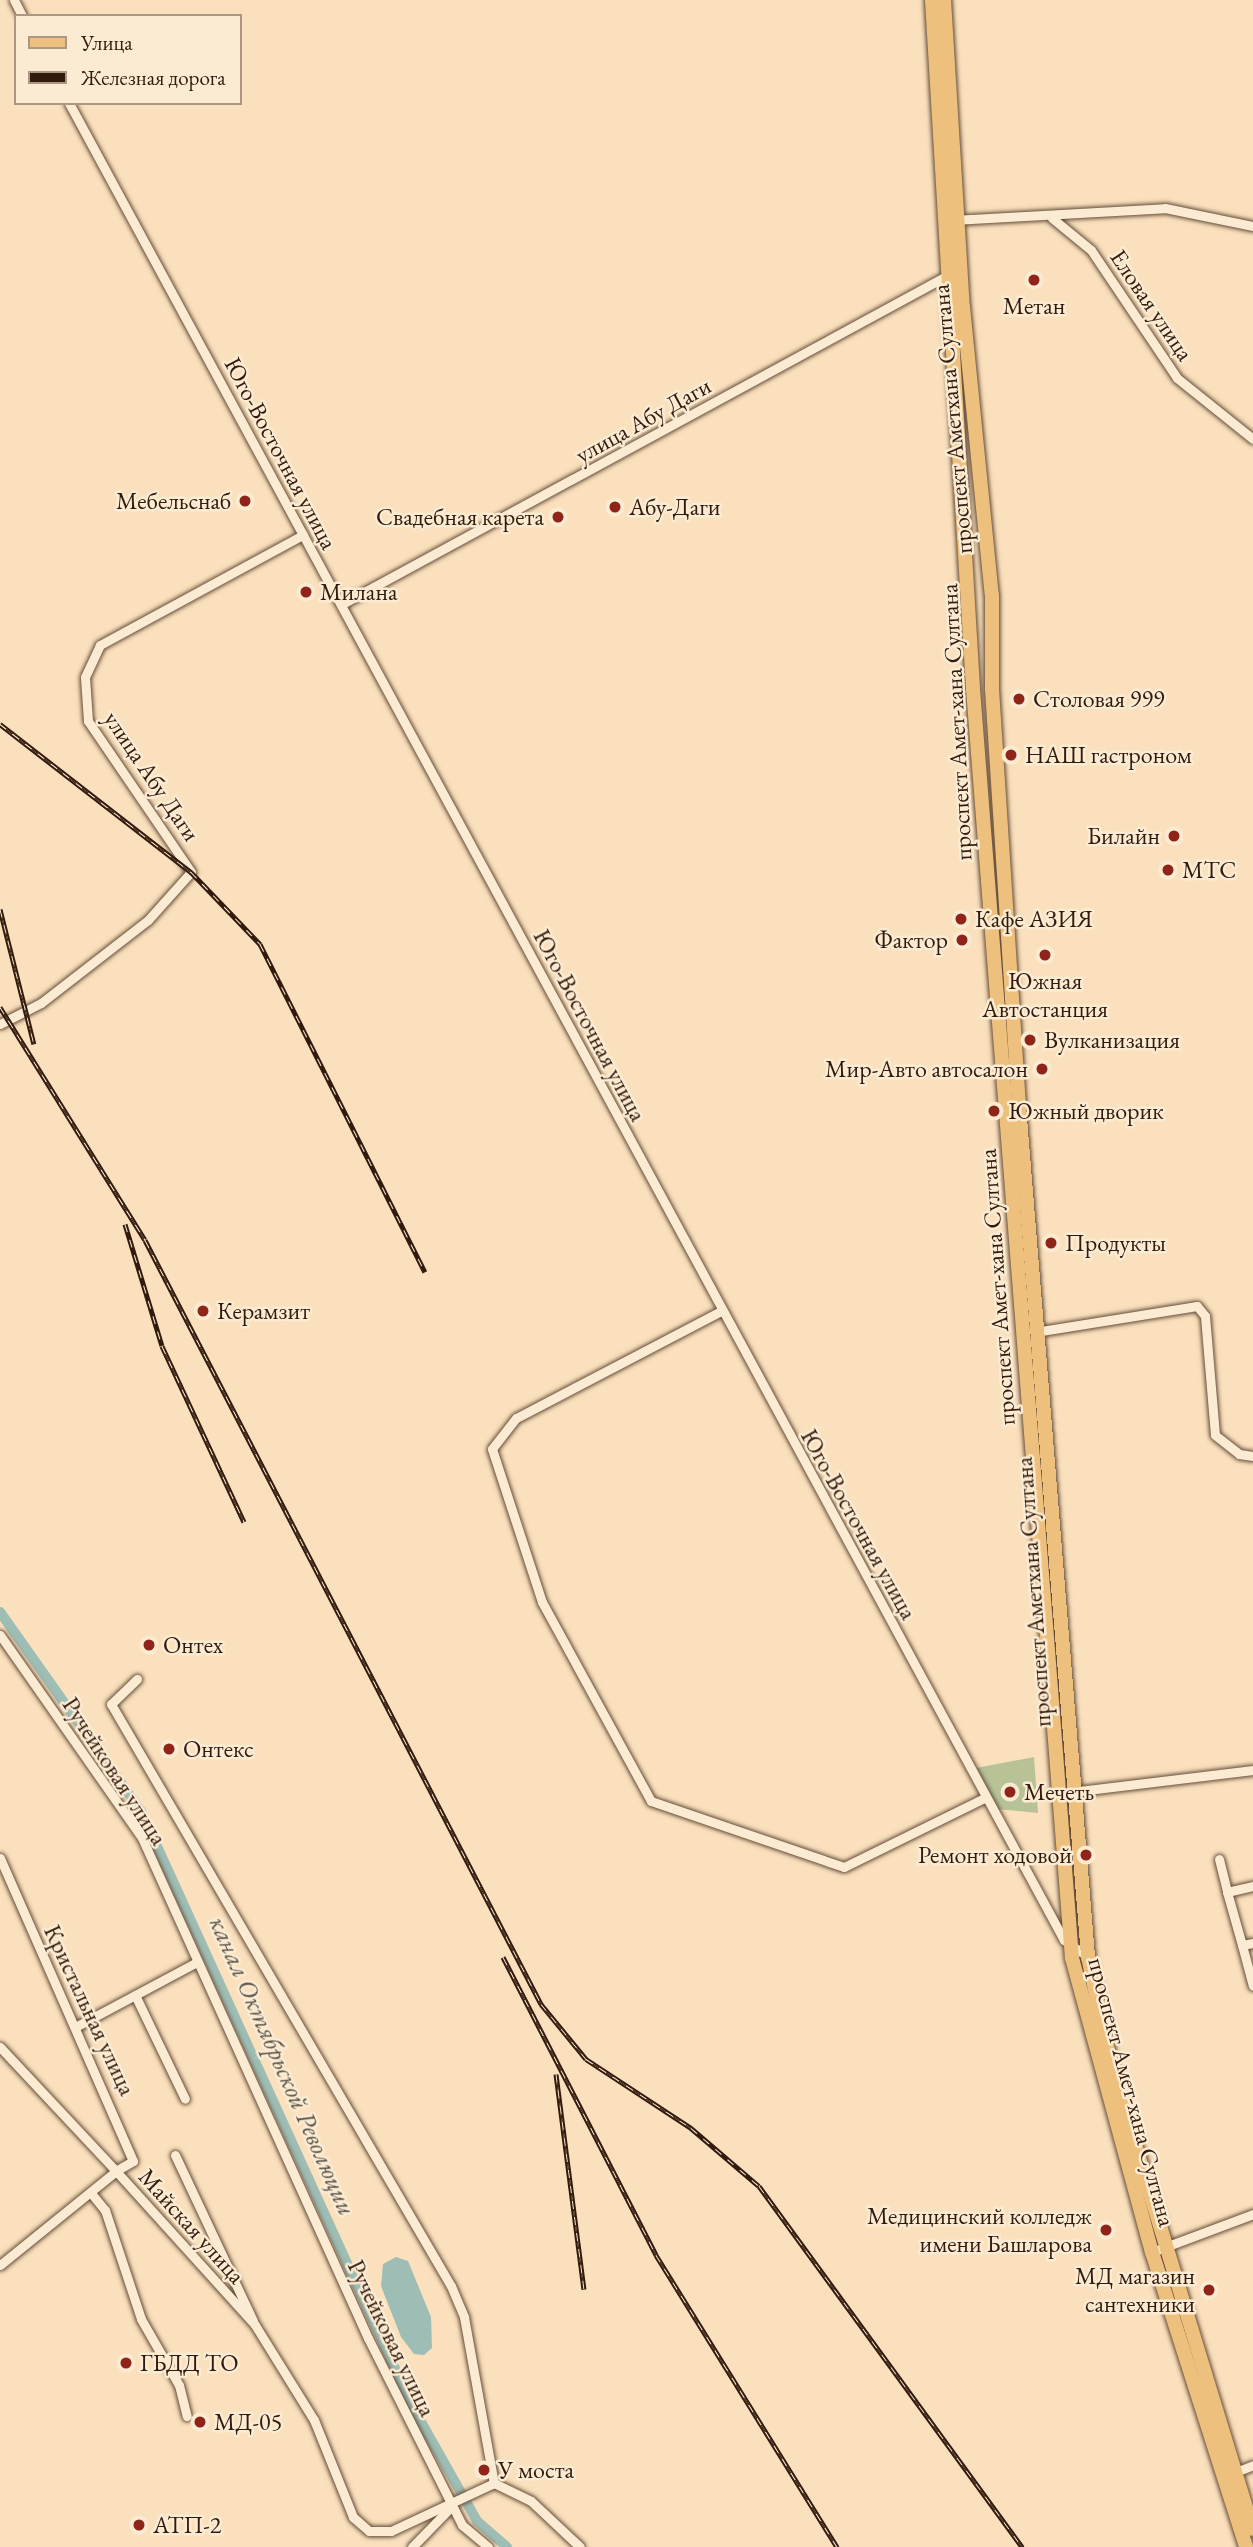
<!DOCTYPE html>
<meta charset="utf-8">
<style>
body{margin:0}
#map{position:relative;width:1253px;height:2547px;overflow:hidden;background:#fae0bc;font-family:"EB Garamond",serif}
div>[style]{position:absolute}
[style*='--x']{left:calc(var(--x)*1px);top:calc(var(--y)*1px);width:calc(var(--w)*1px);rotate:calc(var(--a)*1deg)}
.green>*{inset:0;background:#b7c396}
.water>*{inset:0;background:#9ebdb4}
.canal>*{height:10px;margin:-5px;padding:0 5px;transform-origin:5px;border-radius:5px;background:#9ebdb4}
.roads{filter:drop-shadow(0 0 2px #644c39) drop-shadow(0 0 2px #644c39)}
.street>*{height:9px;margin:-4.5px;padding:0 4.5px;transform-origin:4.5px;border-radius:4.5px;background:#fcebd3}
.primary>*{height:14px;margin:-7px;padding:0 7px;transform-origin:7px;border-radius:7px;background:#edc07e}
.rail>*{height:5px;margin-top:-2.5px;transform-origin:0;background:repeating-linear-gradient(90deg,#fcebd3 0 8px,#321a0d 0 16px);box-sizing:border-box;border-block:2px solid #321a0d}
.dots>*{width:19px;height:19px;translate:-50% -50%;box-sizing:border-box;border:4px solid #fcebd3;border-radius:50%}
span{translate:-50% -50%;white-space:nowrap;text-align:center;line-height:1.15;-webkit-text-stroke:5px #fcebd3;paint-order:stroke}
.street-label{font-size:24px;color:#321a0d}
.poi-label{font-size:24px;color:#321a0d}
.right{translate:-100% -50%;text-align:right}
.left{translate:0 -50%;text-align:left}
.water-label{font-size:26px;color:#585347;font-style:italic}
.legend{position:absolute;left:14px;top:14px;width:228px;height:91px;box-sizing:border-box;background:#fcebd3;border:2px solid #ab9784;margin:0;padding:9px 12px;list-style:none;font-size:21px;color:#321a0d}
.legend li{display:flex;align-items:center;gap:14px;height:35px}
.legend b{width:35px;border:2px solid #ab9784}
</style>
<div id="map">
<div class="green">
<div style="clip-path:polygon(1034px 1757px,1038px 1813px,997px 1809px,976px 1768px)"></div>
</div>
<div class="water">
<div style="clip-path:polygon(396px 2257px,408px 2261px,431px 2317px,432px 2348px,424px 2355px,414px 2354px,401px 2337px,381px 2286px,383px 2264px)"></div>
</div>
<div class="canal">
<div style="--x:0;--y:1612;--w:244;--a:54.7"></div>
<div style="--x:141;--y:1811;--w:654;--a:65.51"></div>
<div style="--x:412;--y:2406;--w:132;--a:60.5"></div>
<div style="--x:477;--y:2521;--w:40;--a:41"></div>
</div>
<div class="roads">
<div class="street">
<div style="--x:14;--y:0;--w:18;--a:63"></div>
<div style="--x:69;--y:103;--w:2089;--a:61.56"></div>
<div style="--x:1064;--y:1940;--w:29;--a:35"></div>
<div style="--x:1052;--y:218;--w:50;--a:39.4"></div>
<div style="--x:1091;--y:250;--w:154;--a:56.1"></div>
<div style="--x:1177;--y:378;--w:97;--a:38.8"></div>
<div style="--x:953;--y:220;--w:212;--a:-3.2"></div>
<div style="--x:1165;--y:208;--w:90;--a:11.6"></div>
<div style="--x:344;--y:603;--w:690;--a:-28.5"></div>
<div style="--x:0;--y:1024;--w:46;--a:-27.1"></div>
<div style="--x:41;--y:1003;--w:135;--a:-37.8"></div>
<div style="--x:148;--y:920;--w:64;--a:-48.1"></div>
<div style="--x:191;--y:872;--w:183;--a:-124.3"></div>
<div style="--x:88;--y:721;--w:44;--a:-93.9"></div>
<div style="--x:85;--y:677;--w:35;--a:-65"></div>
<div style="--x:100;--y:645;--w:231;--a:-28.5"></div>
<div style="--x:721;--y:1311;--w:231;--a:152.4"></div>
<div style="--x:516;--y:1418;--w:39;--a:128"></div>
<div style="--x:492;--y:1449;--w:161;--a:71.9"></div>
<div style="--x:542;--y:1602;--w:227;--a:61.3"></div>
<div style="--x:651;--y:1801;--w:204;--a:18.9"></div>
<div style="--x:844;--y:1867;--w:158;--a:-26.2"></div>
<div style="--x:1035;--y:1332;--w:164;--a:-9.1"></div>
<div style="--x:1197;--y:1306;--w:13;--a:51"></div>
<div style="--x:1205;--y:1316;--w:119;--a:85.2"></div>
<div style="--x:1215;--y:1435;--w:31;--a:38"></div>
<div style="--x:1239;--y:1454;--w:14;--a:8"></div>
<div style="--x:0;--y:1635;--w:248;--a:55"></div>
<div style="--x:142;--y:1838;--w:549;--a:65.68"></div>
<div style="--x:368;--y:2338;--w:209;--a:63.3"></div>
<div style="--x:462;--y:2525;--w:34;--a:40"></div>
<div style="--x:137;--y:1679;--w:36;--a:136"></div>
<div style="--x:111;--y:1704;--w:674;--a:59.71"></div>
<div style="--x:451;--y:2286;--w:34;--a:67"></div>
<div style="--x:464;--y:2317;--w:169;--a:79.8"></div>
<div style="--x:494;--y:2483;--w:41;--a:25.9"></div>
<div style="--x:531;--y:2501;--w:67;--a:43.2"></div>
<div style="--x:1071;--y:1792;--w:183;--a:-6.9"></div>
<div style="--x:0;--y:1858;--w:331;--a:66.3"></div>
<div style="--x:133;--y:2161;--w:20;--a:150"></div>
<div style="--x:116;--y:2171;--w:170;--a:-133.1"></div>
<div style="--x:1219;--y:1859;--w:34;--a:76"></div>
<div style="--x:1253;--y:1943;--w:11;--a:170"></div>
<div style="--x:1242;--y:1945;--w:42;--a:75"></div>
<div style="--x:1242;--y:1945;--w:55;--a:-105.8"></div>
<div style="--x:1227;--y:1892;--w:27;--a:-13"></div>
<div style="--x:135;--y:1995;--w:115;--a:64.3"></div>
<div style="--x:79;--y:2025;--w:134;--a:-28.1"></div>
<div style="--x:175;--y:2155;--w:183;--a:64.8"></div>
<div style="--x:91;--y:2193;--w:22;--a:51"></div>
<div style="--x:105;--y:2210;--w:115;--a:71.7"></div>
<div style="--x:141;--y:2319;--w:76;--a:60.1"></div>
<div style="--x:179;--y:2385;--w:32;--a:76"></div>
<div style="--x:1152;--y:2252;--w:108;--a:-20.6"></div>
<div style="--x:0;--y:2265;--w:149;--a:-39"></div>
<div style="--x:116;--y:2171;--w:207;--a:47.9"></div>
<div style="--x:255;--y:2325;--w:112;--a:58.2"></div>
<div style="--x:314;--y:2420;--w:105;--a:68.1"></div>
<div style="--x:353;--y:2517;--w:21;--a:41"></div>
<div style="--x:369;--y:2531;--w:22;--a:0"></div>
<div style="--x:391;--y:2531;--w:114;--a:-25"></div>
<div style="--x:1236;--y:2472;--w:18;--a:-22"></div>
<div style="--x:412;--y:2547;--w:57;--a:-45.7"></div>
</div>
<div class="primary">
<div style="--x:932;--y:0;--w:690;--a:86.59"></div>
<div style="--x:973;--y:689;--w:1273;--a:85.54"></div>
<div style="--x:1072;--y:1958;--w:305;--a:74.8"></div>
<div style="--x:1152;--y:2252;--w:310;--a:72.3"></div>
<div style="--x:944;--y:0;--w:308;--a:86.5"></div>
<div style="--x:963;--y:307;--w:289;--a:84.3"></div>
<div style="--x:992;--y:595;--w:94;--a:90"></div>
<div style="--x:992;--y:689;--w:418;--a:86.3"></div>
<div style="--x:1019;--y:1106;--w:854;--a:85.36"></div>
<div style="--x:1088;--y:1957;--w:115;--a:77.9"></div>
<div style="--x:1112;--y:2069;--w:481;--a:73"></div>
</div>
</div>
<div class="rail">
<div style="--x:0;--y:724;--w:242;--a:37.8"></div>
<div style="--x:191;--y:872;--w:100;--a:46.2"></div>
<div style="--x:260;--y:944;--w:367;--a:63.3"></div>
<div style="--x:0;--y:909;--w:139;--a:75.9"></div>
<div style="--x:0;--y:1007;--w:274;--a:58.1"></div>
<div style="--x:145;--y:1240;--w:861;--a:62.6"></div>
<div style="--x:541;--y:2004;--w:71;--a:50.7"></div>
<div style="--x:586;--y:2059;--w:126;--a:33.3"></div>
<div style="--x:691;--y:2128;--w:89;--a:40.5"></div>
<div style="--x:759;--y:2186;--w:447;--a:53.9"></div>
<div style="--x:125;--y:1224;--w:127;--a:73.1"></div>
<div style="--x:162;--y:1346;--w:194;--a:65"></div>
<div style="--x:503;--y:1957;--w:335;--a:62.8"></div>
<div style="--x:656;--y:2255;--w:344;--a:58.2"></div>
<div style="--x:556;--y:2074;--w:217;--a:82.6"></div>
</div>
<div class="dots">
<div style="left:1034px;top:280px;background:#8f2418"></div>
<div style="left:245px;top:501px;background:#8f2418"></div>
<div style="left:615px;top:507px;background:#8f2418"></div>
<div style="left:558px;top:517px;background:#8f2418"></div>
<div style="left:306px;top:592px;background:#8f2418"></div>
<div style="left:1019px;top:699px;background:#8f2418"></div>
<div style="left:1011px;top:755px;background:#8f2418"></div>
<div style="left:1174px;top:836px;background:#8f2418"></div>
<div style="left:1168px;top:870px;background:#8f2418"></div>
<div style="left:961px;top:919px;background:#8f2418"></div>
<div style="left:962px;top:940px;background:#8f2418"></div>
<div style="left:1045px;top:955px;background:#8f2418"></div>
<div style="left:1030px;top:1040px;background:#8f2418"></div>
<div style="left:1042px;top:1069px;background:#8f2418"></div>
<div style="left:994px;top:1111px;background:#8f2418"></div>
<div style="left:1051px;top:1243px;background:#8f2418"></div>
<div style="left:203px;top:1311px;background:#8f2418"></div>
<div style="left:149px;top:1645px;background:#8f2418"></div>
<div style="left:169px;top:1749px;background:#8f2418"></div>
<div style="left:1010px;top:1792px;background:#8f2418"></div>
<div style="left:1086px;top:1855px;background:#8f2418"></div>
<div style="left:1106px;top:2230px;background:#8f2418"></div>
<div style="left:1209px;top:2290px;background:#8f2418"></div>
<div style="left:126px;top:2363px;background:#8f2418"></div>
<div style="left:200px;top:2422px;background:#8f2418"></div>
<div style="left:484px;top:2470px;background:#8f2418"></div>
<div style="left:139px;top:2525px;background:#8f2418"></div>
</div>
<div class="street-label">
<span style="left:1152px;top:305px;rotate:56deg">Еловая улица</span>
<span style="left:952px;top:419px;rotate:-95deg">проспект Аметхана Султана</span>
<span style="left:643px;top:420px;rotate:-29deg">улица Абу Даги</span>
<span style="left:281px;top:453px;rotate:62deg">Юго-Восточная улица</span>
<span style="left:956px;top:722px;rotate:-93deg">проспект Амет-хана Султана</span>
<span style="left:152px;top:776px;rotate:56deg">улица Абу Даги</span>
<span style="left:590px;top:1025px;rotate:62deg">Юго-Восточная улица</span>
<span style="left:997px;top:1287px;rotate:-94deg">проспект Амет-хана Султана</span>
<span style="left:859px;top:1524px;rotate:61deg">Юго-Восточная улица</span>
<span style="left:1033px;top:1592px;rotate:-94deg">проспект Аметхана Султана</span>
<span style="left:115px;top:1771px;rotate:57deg">Ручейковая улица</span>
<span style="left:90px;top:2010px;rotate:65deg">Кристальная улица</span>
<span style="left:1132px;top:2092px;rotate:75deg">проспект Амет-хана Султана</span>
<span style="left:192px;top:2226px;rotate:48deg">Майская улица</span>
<span style="left:392px;top:2338px;rotate:64deg">Ручейковая улица</span>
</div>
<div class="poi-label">
<span style="left:1034px;top:306px">Метан</span>
<span class="right" style="left:231px;top:501px">Мебельснаб</span>
<span class="left" style="left:629px;top:507px">Абу-Даги</span>
<span class="right" style="left:544px;top:517px">Свадебная карета</span>
<span class="left" style="left:320px;top:592px">Милана</span>
<span class="left" style="left:1033px;top:699px">Столовая 999</span>
<span class="left" style="left:1025px;top:755px">НАШ гастроном</span>
<span class="right" style="left:1160px;top:836px">Билайн</span>
<span class="left" style="left:1182px;top:870px">МТС</span>
<span class="left" style="left:975px;top:919px">Кафе АЗИЯ</span>
<span class="right" style="left:948px;top:940px">Фактор</span>
<span style="left:1045px;top:995px">Южная<br>Автостанция</span>
<span class="left" style="left:1044px;top:1040px">Вулканизация</span>
<span class="right" style="left:1028px;top:1069px">Мир-Авто автосалон</span>
<span class="left" style="left:1008px;top:1111px">Южный дворик</span>
<span class="left" style="left:1065px;top:1243px">Продукты</span>
<span class="left" style="left:217px;top:1311px">Керамзит</span>
<span class="left" style="left:163px;top:1645px">Онтех</span>
<span class="left" style="left:183px;top:1749px">Онтекс</span>
<span class="left" style="left:1024px;top:1792px">Мечеть</span>
<span class="right" style="left:1072px;top:1855px">Ремонт ходовой</span>
<span class="right" style="left:1092px;top:2230px">Медицинский колледж<br>имени Башларова</span>
<span class="right" style="left:1195px;top:2290px">МД магазин<br>сантехники</span>
<span class="left" style="left:140px;top:2363px">ГБДД ТО</span>
<span class="left" style="left:214px;top:2422px">МД-05</span>
<span class="left" style="left:498px;top:2470px">У моста</span>
<span class="left" style="left:153px;top:2525px">АТП-2</span>
</div>
<div class="water-label">
<span style="left:282px;top:2066px;rotate:66deg">канал Октябрьской Революции</span>
</div>
<ul class="legend">
<li><b style="height:9px;background:#edc07e"></b>Улица</li>
<li><b style="height:9px;background:#321a0d"></b>Железная дорога</li>
</ul>
</div>
